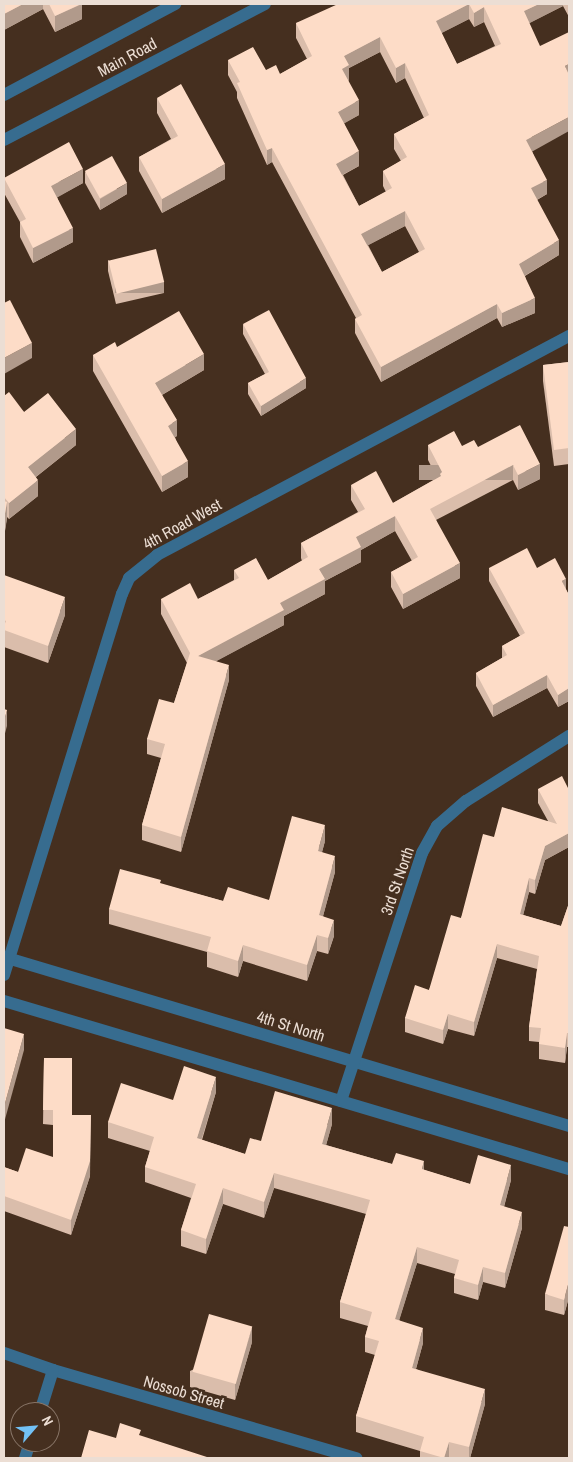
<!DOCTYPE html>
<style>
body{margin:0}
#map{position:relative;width:573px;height:1462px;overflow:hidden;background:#452f1f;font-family:"Archivo Narrow",sans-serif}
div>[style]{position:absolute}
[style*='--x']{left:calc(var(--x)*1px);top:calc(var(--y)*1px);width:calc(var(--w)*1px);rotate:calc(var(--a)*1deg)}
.minor>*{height:12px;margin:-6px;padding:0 6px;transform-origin:6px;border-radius:6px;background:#376c8f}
.wall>*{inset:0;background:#dabdab}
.shaded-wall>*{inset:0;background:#b19a8b;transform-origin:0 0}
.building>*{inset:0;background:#fddcc7;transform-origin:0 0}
span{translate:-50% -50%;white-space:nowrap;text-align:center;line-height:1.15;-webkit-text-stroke:5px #452f1f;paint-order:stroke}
.street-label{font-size:16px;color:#ecded4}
.frame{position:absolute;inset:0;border:5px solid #ecded4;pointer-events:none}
.north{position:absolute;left:10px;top:1402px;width:50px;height:50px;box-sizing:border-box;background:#452f1f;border:1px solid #887567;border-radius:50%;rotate:63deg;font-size:14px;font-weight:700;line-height:20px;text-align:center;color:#ecded4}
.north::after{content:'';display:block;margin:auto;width:18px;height:22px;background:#72c1f5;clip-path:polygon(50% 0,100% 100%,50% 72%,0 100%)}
</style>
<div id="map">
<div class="minor">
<div style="--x:4;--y:95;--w:194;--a:-28"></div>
<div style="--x:4;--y:140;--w:294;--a:-27.5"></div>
<div style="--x:4;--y:957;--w:590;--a:16.65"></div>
<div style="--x:4;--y:975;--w:399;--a:-72.8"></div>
<div style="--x:122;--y:594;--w:17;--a:-66"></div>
<div style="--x:129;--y:578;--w:36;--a:-39"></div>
<div style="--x:157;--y:555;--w:467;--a:-28"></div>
<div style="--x:4;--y:1001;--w:589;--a:16.56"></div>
<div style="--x:341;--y:1101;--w:261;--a:-71.9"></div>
<div style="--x:422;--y:853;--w:31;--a:-61"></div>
<div style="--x:437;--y:826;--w:38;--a:-41"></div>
<div style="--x:466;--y:801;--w:122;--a:-32.3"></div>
<div style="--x:4;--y:1353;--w:52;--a:19.1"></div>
<div style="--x:53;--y:1370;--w:316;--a:16.2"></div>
<div style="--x:40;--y:1412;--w:44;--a:-72.8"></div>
<div style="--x:25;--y:1458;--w:17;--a:-73"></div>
</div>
<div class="wall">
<div style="clip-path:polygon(4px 4px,82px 4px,82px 19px,55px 32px,43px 9px,4px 30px)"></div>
<div style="clip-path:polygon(evenodd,388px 4px,569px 4px,569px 17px,563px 6px,529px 23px,532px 151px,547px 194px,537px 200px,559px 255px,525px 276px,535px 313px,502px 327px,497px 318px,381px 382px,355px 333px,355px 319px,356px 318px,272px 162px,267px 165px,237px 98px,237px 92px,228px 75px,228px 60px,280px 74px,307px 59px,296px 38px,296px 23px,388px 4px,469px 19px,474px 27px,484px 22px,495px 46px,457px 64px,441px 33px,469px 19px,388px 4px,380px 52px,396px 83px,405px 78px,424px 118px,394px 134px,394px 149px,401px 161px,383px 171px,383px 186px,386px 192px,359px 206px,343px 175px,359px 166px,344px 123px,359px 115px,348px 81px,349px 80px,349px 68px,380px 52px,388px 4px,405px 226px,419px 252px,382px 272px,368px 245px,405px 226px)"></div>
<div style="clip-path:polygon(157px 98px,225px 179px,162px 213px,139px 171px,139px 157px,171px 139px,157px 113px)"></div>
<div style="clip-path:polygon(85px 172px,127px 194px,100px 210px,85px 183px)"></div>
<div style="clip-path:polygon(4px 178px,83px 183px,57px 197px,73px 242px,33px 263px,20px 237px,20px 222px,4px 193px)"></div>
<div style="clip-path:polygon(108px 260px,164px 293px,116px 304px,108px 271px)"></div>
<div style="clip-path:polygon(243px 324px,306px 388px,261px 416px,248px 394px,248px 383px,265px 374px,243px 334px)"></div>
<div style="clip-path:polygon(117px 347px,204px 370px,162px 395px,177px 436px,175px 437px,188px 477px,162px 492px,93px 371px,93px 355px)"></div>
<div style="clip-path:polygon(569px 362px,569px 464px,554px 466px,543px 381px,543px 365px)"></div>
<div style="clip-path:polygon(4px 396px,24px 412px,76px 445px,36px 477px,38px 496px,9px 519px,7px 517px,4px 537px)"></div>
<div style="clip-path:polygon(428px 445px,462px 446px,478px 447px,540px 479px,518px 490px,513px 480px,436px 520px,460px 578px,403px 609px,391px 587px,391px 572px,412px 561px,395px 531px,361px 550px,361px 562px,325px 581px,325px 594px,284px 616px,284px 625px,216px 661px,229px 680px,181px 852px,142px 840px,142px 825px,161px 758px,147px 754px,147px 739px,174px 703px,187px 663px,161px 614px,161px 599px,198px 599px,234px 580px,234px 570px,268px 580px,302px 561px,301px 558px,301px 543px,358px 512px,351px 500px,351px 485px,393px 503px,437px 478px,428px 460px)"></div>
<div style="clip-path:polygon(489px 568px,537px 568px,566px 590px,569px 595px,569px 701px,558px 707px,547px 688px,493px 717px,476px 686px,476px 673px,502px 658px,502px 646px,520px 636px,489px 581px)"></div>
<div style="clip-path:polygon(4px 575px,65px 615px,48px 663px,4px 647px)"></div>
<div style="clip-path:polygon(538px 789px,569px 790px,569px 847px,545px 860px,535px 894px,529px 892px,523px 915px,561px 926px,569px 903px,569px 1047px,567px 1047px,565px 1063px,539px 1059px,539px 1042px,529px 1041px,529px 1027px,537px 969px,497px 958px,474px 1036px,448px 1029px,443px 1044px,405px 1032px,405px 1018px,429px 990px,461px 918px,494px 837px,548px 821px,538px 803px)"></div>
<div style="clip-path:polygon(325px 841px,322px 852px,335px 872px,323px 916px,334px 936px,328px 954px,317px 951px,307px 981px,243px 961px,238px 977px,207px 967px,207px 952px,109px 924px,109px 909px,161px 884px,223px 901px,269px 900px)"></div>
<div style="clip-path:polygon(44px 1058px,72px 1115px,90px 1176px,71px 1235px,4px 1211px,4px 1167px,18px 1172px,53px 1157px,53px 1125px,43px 1124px)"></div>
<div style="clip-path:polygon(216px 1092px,202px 1140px,245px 1154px,261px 1141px,332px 1124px,326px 1145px,392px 1164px,424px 1170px,470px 1184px,511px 1180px,504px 1207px,522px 1228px,505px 1288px,483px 1282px,478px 1300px,454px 1293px,454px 1278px,455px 1274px,417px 1263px,399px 1320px,423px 1343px,416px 1369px,485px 1404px,470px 1458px,452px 1458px,449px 1457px,448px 1458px,420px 1458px,420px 1451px,356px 1432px,356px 1416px,375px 1355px,365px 1352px,365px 1337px,368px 1326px,340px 1318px,340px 1302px,366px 1214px,274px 1188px,264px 1218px,223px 1204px,206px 1254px,181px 1246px,181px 1230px,191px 1198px,145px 1182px,145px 1167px,150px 1151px,108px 1138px,108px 1122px,173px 1100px)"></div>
<div style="clip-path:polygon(545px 1294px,569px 1297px,564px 1315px,545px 1310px)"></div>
<div style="clip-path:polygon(252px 1342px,235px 1400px,190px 1387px,190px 1371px)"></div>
</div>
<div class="shaded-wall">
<div style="clip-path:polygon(23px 4px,43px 4px,43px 9px,4px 30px,4px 14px)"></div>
<div style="clip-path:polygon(82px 4px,82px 19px,55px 32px,55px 16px)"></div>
<div style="clip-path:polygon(469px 4px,469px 19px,436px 36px,436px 21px)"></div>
<div style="clip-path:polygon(539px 4px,563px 4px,563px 6px,524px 26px,524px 11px)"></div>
<div style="clip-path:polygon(484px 7px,484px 22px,474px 27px,474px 13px)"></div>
<div style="clip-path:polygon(380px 37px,380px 52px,349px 68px,349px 80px,342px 84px,342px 69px,344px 56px)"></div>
<div style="clip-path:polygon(405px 63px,405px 78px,396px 83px,396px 68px)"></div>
<div style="clip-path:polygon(569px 64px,569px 79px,565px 66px)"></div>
<div style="clip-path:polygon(359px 100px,359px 115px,338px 127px,338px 112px)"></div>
<div style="clip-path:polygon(569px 117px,569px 131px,526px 155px,526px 140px)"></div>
<div style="clip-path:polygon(272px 148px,272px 162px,267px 165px,267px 150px)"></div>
<div style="clip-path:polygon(359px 151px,359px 166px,336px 178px,336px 164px)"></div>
<div style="clip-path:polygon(225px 164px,225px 179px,162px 213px,162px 199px)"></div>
<div style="clip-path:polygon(83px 169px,83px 183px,51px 201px,51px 186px)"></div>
<div style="clip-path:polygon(547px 180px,547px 194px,531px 203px,531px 188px)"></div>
<div style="clip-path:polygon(127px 183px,127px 194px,100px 210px,100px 199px)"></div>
<div style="clip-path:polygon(405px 211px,405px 226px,361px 249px,361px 234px)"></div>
<div style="clip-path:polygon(73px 228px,73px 242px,33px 263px,33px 248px)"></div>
<div style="clip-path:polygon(559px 240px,559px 255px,519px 279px,519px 264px)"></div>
<div style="left:164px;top:282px;width:11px;height:49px;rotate:90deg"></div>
<div style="clip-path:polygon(535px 298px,535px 313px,502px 327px,502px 313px)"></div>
<div style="clip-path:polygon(497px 304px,497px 318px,381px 382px,381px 367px)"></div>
<div style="clip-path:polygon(32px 343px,32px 358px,4px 374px,4px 358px)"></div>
<div style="clip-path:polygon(204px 354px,204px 370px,155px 399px,155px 383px)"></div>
<div style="clip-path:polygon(306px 378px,306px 388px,261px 416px,261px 406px)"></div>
<div style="clip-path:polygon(177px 420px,177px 436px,168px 441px,168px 426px)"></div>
<div style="clip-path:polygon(76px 429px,76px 445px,28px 483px,28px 467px)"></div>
<div style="clip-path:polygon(188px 461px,188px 477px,162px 492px,162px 476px)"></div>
<div style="clip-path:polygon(540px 464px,540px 479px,518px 490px,518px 475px)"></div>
<div style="left:513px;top:465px;width:15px;height:94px;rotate:90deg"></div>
<div style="clip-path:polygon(38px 480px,38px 496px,9px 519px,9px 503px)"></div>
<div style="clip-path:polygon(7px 502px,7px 519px,4px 537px,4px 519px)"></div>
<div style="clip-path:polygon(395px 516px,395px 531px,361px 550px,361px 562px,325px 581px,325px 594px,284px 616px,284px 625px,198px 671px,198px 656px,280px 603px,356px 537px)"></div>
<div style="clip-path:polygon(460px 563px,460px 578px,403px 609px,403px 594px)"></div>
<div style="clip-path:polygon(566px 579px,566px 591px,562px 581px)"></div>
<div style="clip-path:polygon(65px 597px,65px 615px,48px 663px,48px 646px)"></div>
<div style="clip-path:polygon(229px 665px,229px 680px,181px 852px,181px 837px)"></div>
<div style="clip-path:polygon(547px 675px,547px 688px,493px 717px,493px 705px)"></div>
<div style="clip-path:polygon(569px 688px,569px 701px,558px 707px,558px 695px)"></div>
<div style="clip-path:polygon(7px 710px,7px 726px,4px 737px,4px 721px)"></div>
<div style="clip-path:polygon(325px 825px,325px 841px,318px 867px,318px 851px)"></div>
<div style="clip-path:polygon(569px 833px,569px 847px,545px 860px,535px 894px,535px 880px,545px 846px)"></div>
<div style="clip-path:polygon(335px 856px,335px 872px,319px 931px,319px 915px)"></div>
<div style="clip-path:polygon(529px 878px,529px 892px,520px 928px,520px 914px)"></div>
<div style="clip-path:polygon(334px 920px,334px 936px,328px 954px,328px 938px)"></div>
<div style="clip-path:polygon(317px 935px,317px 951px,307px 981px,307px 965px)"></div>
<div style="clip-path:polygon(497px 944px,497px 958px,474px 1036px,474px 1022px)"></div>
<div style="clip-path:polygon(243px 945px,243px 961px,238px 977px,238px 961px)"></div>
<div style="clip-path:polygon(448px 1014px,448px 1029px,443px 1044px,443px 1030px)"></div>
<div style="clip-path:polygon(567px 1033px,567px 1047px,565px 1063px,565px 1048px)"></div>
<div style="clip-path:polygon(24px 1034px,24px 1050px,4px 1123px,4px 1107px)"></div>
<div style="clip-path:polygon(216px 1077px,216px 1092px,197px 1154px,197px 1138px)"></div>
<div style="clip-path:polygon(332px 1108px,332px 1124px,322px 1160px,322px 1144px)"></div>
<div style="clip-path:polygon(91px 1115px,90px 1176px,71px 1235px,71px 1220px)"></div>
<div style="clip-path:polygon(424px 1161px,424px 1177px,422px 1169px)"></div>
<div style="clip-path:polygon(511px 1165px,511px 1180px,500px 1221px,500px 1205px)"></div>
<div style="clip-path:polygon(274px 1173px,274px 1188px,264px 1218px,264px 1202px)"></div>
<div style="clip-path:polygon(223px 1188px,223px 1204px,206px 1254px,206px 1239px)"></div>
<div style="clip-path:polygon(522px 1212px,522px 1228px,505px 1288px,505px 1273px)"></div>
<div style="clip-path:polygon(417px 1247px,417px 1263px,395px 1334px,395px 1319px)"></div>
<div style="clip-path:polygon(483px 1267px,483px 1282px,478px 1300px,478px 1285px)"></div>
<div style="clip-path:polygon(569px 1281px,569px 1297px,564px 1315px,564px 1300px)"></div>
<div style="clip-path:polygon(252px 1326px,252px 1342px,235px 1400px,235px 1384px)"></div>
<div style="clip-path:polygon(423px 1328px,423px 1343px,412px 1383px,412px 1368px)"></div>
<div style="clip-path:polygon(485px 1389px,485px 1404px,470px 1458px,469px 1458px,469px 1447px)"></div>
<div style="clip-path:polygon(449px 1442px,449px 1457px,448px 1458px,444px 1458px)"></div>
</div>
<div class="building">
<div style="clip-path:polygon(4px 4px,23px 4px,4px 14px)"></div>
<div style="clip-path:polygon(49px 4px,81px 4px,55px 16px)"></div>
<div style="clip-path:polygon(evenodd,338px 4px,539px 4px,524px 11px,540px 46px,569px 32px,569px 64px,565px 66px,569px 75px,569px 117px,526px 140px,547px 180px,531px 188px,559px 240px,519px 264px,535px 298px,502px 313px,497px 304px,381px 367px,355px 319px,362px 315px,272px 148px,267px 150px,237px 83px,240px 82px,228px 60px,253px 47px,266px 70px,276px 65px,280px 74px,312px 56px,296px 23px,338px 4px,469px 4px,474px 13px,484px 7px,501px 44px,457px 64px,436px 21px,469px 4px,338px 4px,380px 37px,396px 68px,405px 63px,429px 115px,394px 134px,407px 157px,383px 171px,392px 188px,359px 206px,336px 164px,359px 151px,338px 112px,359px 100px,342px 69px,349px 65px,344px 56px,380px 37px,338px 4px,405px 211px,425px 249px,382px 272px,361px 234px,405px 211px)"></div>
<div style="clip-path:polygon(181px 84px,225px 164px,162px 199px,139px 157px,178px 136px,157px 98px)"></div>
<div style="clip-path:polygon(69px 142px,83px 169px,51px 186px,73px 228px,33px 248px,20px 222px,26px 219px,4px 178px)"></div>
<div style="left:112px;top:156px;width:31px;height:31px;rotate:61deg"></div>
<div style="left:156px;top:249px;width:34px;height:49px;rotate:76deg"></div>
<div style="clip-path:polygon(10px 300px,32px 343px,4px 358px,4px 303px)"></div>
<div style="clip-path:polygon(269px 310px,306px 378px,261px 406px,248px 383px,269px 372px,243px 324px)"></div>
<div style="clip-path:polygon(179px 311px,204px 354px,155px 383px,177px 420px,168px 426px,188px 461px,162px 476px,93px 355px,115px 342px,117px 347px)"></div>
<div style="clip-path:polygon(569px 362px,569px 448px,554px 450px,543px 365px)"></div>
<div style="clip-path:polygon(9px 392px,24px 412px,48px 393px,76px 429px,28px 467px,38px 480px,9px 503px,4px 497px,4px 396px)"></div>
<div style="clip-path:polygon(520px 425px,540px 464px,518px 475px,513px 465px,430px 509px,460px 563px,403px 594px,391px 572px,418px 557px,395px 516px,356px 537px,361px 547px,319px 569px,325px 579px,280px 603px,284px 610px,198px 656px,229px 665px,181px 837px,142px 825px,165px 744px,147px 739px,159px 699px,174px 703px,190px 653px,161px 599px,190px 583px,198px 599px,239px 578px,234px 570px,256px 558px,268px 580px,308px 557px,301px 543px,365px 509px,351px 485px,376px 471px,393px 503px,441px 476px,440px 474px,442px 472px,428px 445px,454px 431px,462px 446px,474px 440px,478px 447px)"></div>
<div style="clip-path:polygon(4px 501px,7px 502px,4px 519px)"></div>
<div style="clip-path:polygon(527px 548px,537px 568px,555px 558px,566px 579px,562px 581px,569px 595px,569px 688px,558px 695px,547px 675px,493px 705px,476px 673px,507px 655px,502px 646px,525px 633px,489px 568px)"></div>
<div style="clip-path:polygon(4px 575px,65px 597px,48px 646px,4px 630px,4px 626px,6px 621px,4px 620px)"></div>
<div style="clip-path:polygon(4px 709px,7px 710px,4px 721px)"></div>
<div style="clip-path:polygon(562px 776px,569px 790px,569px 833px,545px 846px,535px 880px,529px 878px,520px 914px,561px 926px,569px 903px,569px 1033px,567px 1033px,565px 1048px,539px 1044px,541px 1028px,529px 1027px,539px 956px,497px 944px,474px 1022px,448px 1014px,443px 1030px,405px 1018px,415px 985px,429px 990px,451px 915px,461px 918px,483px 834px,494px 837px,502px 807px,557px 824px,538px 789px)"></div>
<div style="clip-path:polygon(292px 816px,325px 825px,318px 851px,335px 856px,319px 915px,334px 920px,328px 938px,317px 935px,307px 965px,243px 945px,238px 961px,207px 951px,211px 937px,109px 909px,120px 869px,161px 880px,160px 883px,223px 901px,228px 887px,269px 900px)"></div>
<div style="clip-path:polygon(4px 1028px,24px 1034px,4px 1107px)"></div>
<div style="clip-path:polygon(44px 1058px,72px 1058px,72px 1115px,91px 1115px,90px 1161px,71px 1220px,4px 1196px,4px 1167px,18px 1172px,26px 1148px,53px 1157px,53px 1110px,43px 1110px)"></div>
<div style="clip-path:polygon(184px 1066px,216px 1077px,197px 1138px,245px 1154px,250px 1138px,261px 1141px,275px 1091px,332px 1108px,322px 1144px,392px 1164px,396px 1153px,424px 1161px,422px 1169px,470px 1184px,478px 1155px,511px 1165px,500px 1205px,522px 1212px,505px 1273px,483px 1267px,478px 1285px,454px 1278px,459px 1260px,417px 1247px,395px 1319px,423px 1328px,412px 1368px,485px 1389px,469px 1447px,449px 1442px,444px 1458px,420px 1451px,424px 1437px,356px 1416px,379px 1341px,365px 1337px,372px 1312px,340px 1302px,370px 1200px,274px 1173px,264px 1202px,223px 1188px,206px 1239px,181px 1230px,196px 1184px,145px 1167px,154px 1137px,108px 1122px,121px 1083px,173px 1100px)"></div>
<div style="clip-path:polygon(564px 1226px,569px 1227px,569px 1281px,564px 1300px,545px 1294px)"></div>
<div style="left:209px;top:1314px;width:45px;height:60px;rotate:16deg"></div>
<div style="clip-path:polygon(120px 1423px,141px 1430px,139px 1435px,210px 1458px,81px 1458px,89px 1430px,116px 1438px)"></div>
</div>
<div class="street-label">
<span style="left:127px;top:57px;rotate:-28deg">Main Road</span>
<span style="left:182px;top:524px;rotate:-29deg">4th Road West</span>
<span style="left:397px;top:881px;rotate:-71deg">3rd St North</span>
<span style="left:291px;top:1026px;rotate:17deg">4th St North</span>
<span style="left:184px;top:1392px;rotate:16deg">Nossob Street</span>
</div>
<div class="frame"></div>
<div class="north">N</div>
</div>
